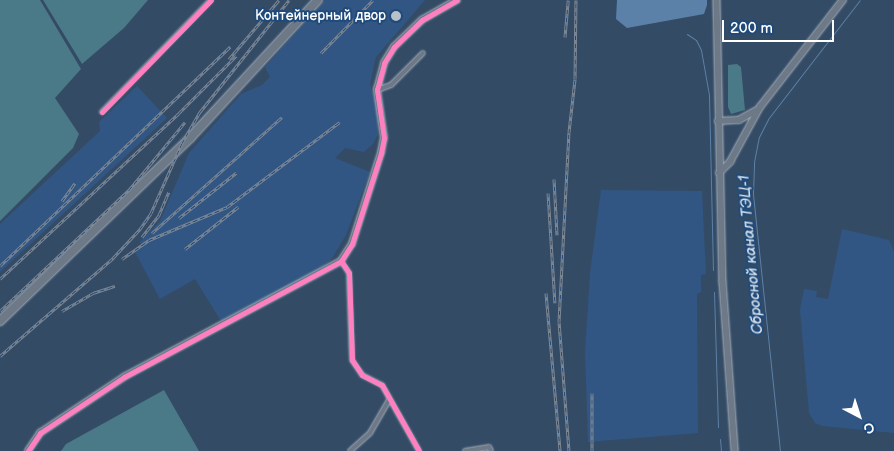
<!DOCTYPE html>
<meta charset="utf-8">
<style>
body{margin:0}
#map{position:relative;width:894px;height:451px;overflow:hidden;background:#344b65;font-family:"Balsamiq Sans",sans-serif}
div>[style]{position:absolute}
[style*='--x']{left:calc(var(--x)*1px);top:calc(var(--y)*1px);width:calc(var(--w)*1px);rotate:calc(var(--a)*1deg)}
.built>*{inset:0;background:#315683}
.green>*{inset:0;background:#4a7988}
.water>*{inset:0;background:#5c81a8}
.stream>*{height:1px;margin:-0.5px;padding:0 0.5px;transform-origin:0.5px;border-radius:0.5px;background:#5c81a8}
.roads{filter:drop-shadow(0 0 1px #a4aeba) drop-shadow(0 0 1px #a4aeba)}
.street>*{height:4px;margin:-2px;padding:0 2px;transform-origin:2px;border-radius:2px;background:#6d7986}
.secondary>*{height:5.5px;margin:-2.75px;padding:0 2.75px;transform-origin:2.75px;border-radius:2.75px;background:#6d7986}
.highway>*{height:8px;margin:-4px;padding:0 4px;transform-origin:4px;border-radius:4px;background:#6d7986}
.rail>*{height:3px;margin-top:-1.5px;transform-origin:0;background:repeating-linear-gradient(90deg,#1f4a7a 0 4px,#7e8895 0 8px);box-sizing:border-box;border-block:1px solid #7e8895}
.cycleway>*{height:5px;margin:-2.5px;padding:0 2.5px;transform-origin:2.5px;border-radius:2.5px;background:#ff80c0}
.dots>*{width:14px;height:14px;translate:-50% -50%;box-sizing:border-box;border:2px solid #1f4a7a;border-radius:50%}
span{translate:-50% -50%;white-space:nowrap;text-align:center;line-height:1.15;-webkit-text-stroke:4px #1f4a7a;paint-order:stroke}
.poi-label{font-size:14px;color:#fff}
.right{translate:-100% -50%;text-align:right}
.water-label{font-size:15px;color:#d7e1eb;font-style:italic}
.north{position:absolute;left:834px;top:391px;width:50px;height:50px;-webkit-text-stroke:4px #1f4a7a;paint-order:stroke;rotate:140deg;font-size:14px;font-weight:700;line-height:20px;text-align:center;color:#fff}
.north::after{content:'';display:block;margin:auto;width:18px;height:22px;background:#fff;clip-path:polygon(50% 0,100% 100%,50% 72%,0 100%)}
.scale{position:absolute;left:722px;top:20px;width:112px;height:22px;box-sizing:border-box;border:2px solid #fff;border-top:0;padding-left:6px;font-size:15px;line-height:18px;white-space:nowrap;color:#fff;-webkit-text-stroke:4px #1f4a7a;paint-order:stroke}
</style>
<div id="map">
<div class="built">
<div style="clip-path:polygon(325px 0,425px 0,376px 57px,370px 84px,377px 107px,378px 134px,373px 144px,364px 152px,345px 148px,335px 158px,370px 172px,346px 235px,331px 260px,313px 274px,221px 321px,195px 279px,160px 299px,135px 252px,143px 247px,140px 242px,160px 221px,189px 153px,241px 94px,262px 85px,270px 77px,265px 67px)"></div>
<div style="clip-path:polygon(137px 86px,167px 118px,0 272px,0 224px,100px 131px,99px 122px)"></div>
<div style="clip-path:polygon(601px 190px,702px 191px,706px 274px,701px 275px,701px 292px,697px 294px,698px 433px,588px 442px,585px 351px,590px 273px)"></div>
<div style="clip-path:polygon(842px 229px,889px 240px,894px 252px,894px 433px,822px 426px,815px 423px,809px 413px,800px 310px,804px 289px,817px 291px,816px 297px,828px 299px)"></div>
</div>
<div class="green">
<div style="clip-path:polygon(0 0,40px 0,81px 69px,55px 98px,79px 134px,73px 148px,0 221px)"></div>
<div style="clip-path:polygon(43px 0,148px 0,124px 28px,82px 64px)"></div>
<div style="clip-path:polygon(737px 64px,741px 67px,745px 110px,731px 114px,728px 107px,728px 65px)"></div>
<div style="clip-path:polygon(164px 390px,199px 451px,61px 451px,66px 444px)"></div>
</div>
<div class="water">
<div style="clip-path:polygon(617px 0,707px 0,707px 5px,704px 14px,627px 28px,616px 19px)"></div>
</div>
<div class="stream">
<div style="--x:687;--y:34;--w:11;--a:34"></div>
<div style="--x:696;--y:40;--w:11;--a:63"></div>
<div style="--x:701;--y:50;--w:46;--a:79.9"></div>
<div style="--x:709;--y:95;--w:175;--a:88.7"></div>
<div style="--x:714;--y:292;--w:135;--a:88.3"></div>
<div style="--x:720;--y:439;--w:12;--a:85"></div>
<div style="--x:780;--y:451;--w:258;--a:-96"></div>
<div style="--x:753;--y:194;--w:32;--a:-88"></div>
<div style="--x:754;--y:162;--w:25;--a:-79"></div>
<div style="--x:759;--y:137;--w:20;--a:-63"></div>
<div style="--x:768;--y:119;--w:150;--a:-52.3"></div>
</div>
<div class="roads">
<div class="street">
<div style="--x:377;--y:90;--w:15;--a:-20"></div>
<div style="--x:391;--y:85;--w:45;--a:-45"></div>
<div style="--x:102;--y:112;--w:156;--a:-45.8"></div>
<div style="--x:341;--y:261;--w:14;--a:56"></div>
<div style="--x:349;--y:273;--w:87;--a:88"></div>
<div style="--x:352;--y:360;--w:18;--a:56"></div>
<div style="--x:362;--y:375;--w:22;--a:27"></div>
<div style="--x:382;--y:385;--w:76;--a:60.7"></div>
<div style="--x:350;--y:451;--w:27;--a:-42"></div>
<div style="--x:370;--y:433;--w:39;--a:-60"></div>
<div style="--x:465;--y:451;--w:24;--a:-9"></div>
<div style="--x:489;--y:447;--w:4;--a:63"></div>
</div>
<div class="secondary">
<div style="--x:717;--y:0;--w:282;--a:88.8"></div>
<div style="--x:723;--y:282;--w:169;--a:85.9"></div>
<div style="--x:718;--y:121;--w:21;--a:-3"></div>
<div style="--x:739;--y:120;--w:21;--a:-29"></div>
<div style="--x:719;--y:173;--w:16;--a:-45"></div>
<div style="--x:730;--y:162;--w:63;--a:-61.4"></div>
<div style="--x:760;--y:107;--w:135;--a:-52.2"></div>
<div style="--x:28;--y:451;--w:22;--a:-56"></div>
<div style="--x:40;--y:433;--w:101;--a:-33.7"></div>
<div style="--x:124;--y:377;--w:246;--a:-28.1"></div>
<div style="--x:341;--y:261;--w:20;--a:-57"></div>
<div style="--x:352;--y:244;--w:96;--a:-72.3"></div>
<div style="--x:381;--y:153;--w:15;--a:-79"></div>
<div style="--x:384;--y:138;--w:49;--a:-98.3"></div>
<div style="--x:377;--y:90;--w:28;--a:-75"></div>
<div style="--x:384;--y:63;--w:19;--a:-58"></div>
<div style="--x:394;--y:47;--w:39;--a:-44"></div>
<div style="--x:422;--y:20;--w:40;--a:-29.7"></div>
</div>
<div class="highway">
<div style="--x:0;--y:321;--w:264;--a:-43.9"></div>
<div style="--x:190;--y:138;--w:188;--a:-47.2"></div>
</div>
</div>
<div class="rail">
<div style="--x:565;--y:37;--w:37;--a:-85"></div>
<div style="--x:321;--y:53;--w:74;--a:-45.5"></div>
<div style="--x:229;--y:59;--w:77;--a:-49.7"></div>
<div style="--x:554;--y:179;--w:56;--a:86.9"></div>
<div style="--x:548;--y:193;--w:110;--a:86.4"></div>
<div style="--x:62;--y:201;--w:22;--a:-54"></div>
<div style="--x:179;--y:218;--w:73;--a:-38.3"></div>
<div style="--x:152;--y:233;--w:174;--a:-41.7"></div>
<div style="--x:142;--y:237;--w:28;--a:-52"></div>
<div style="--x:159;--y:215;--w:25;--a:-67"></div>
<div style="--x:185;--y:249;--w:68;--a:-38.4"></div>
<div style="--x:122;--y:259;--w:33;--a:-35"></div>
<div style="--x:149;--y:240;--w:85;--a:-22.9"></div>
<div style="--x:227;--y:207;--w:141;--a:-37"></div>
<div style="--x:0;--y:266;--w:318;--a:-43.6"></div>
<div style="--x:0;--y:279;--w:244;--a:-42.8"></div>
<div style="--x:179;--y:113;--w:81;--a:-45"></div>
<div style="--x:546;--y:293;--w:159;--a:84.9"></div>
<div style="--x:0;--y:311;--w:177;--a:-43.2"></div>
<div style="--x:129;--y:190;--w:88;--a:-50.5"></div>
<div style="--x:62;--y:311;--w:36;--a:-30"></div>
<div style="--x:93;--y:293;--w:23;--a:-18"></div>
<div style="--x:0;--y:356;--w:150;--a:-40.9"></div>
<div style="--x:113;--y:258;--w:40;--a:-47"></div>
<div style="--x:140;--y:229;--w:19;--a:-55"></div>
<div style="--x:151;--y:213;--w:77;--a:-66.1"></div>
<div style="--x:182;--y:143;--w:36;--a:-60"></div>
<div style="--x:200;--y:112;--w:143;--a:-51.5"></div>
<div style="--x:569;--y:451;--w:129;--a:-94.4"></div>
<div style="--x:559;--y:322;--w:190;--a:-87"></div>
<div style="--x:569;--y:132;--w:53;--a:-83.5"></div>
<div style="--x:575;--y:79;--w:79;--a:-89.3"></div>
<div style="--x:592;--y:451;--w:58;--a:-90"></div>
</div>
<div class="cycleway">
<div style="--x:102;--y:112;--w:156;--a:-45.8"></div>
<div style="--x:341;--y:261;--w:14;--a:56"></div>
<div style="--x:349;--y:273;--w:87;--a:88"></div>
<div style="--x:352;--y:360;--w:18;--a:56"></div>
<div style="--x:362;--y:375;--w:22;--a:27"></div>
<div style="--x:382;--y:385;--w:76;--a:60.7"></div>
<div style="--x:28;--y:451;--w:22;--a:-56"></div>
<div style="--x:40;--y:433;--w:101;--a:-33.7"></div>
<div style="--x:124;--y:377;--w:246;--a:-28.1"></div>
<div style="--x:341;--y:261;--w:20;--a:-57"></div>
<div style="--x:352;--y:244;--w:96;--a:-72.3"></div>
<div style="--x:381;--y:153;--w:15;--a:-79"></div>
<div style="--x:384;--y:138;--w:49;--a:-98.3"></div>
<div style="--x:377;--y:90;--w:28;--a:-75"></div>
<div style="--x:384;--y:63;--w:19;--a:-58"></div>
<div style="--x:394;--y:47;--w:39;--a:-44"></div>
<div style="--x:422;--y:20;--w:40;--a:-29.7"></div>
</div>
<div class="dots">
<div style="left:396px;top:16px;background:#b8c0c9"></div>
</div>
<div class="poi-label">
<span class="right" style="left:386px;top:16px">Контейнерный двор</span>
</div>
<div class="water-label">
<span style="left:751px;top:255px;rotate:-95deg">Сбросной канал ТЭЦ-1</span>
</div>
<div class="north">С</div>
<div class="scale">200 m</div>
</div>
